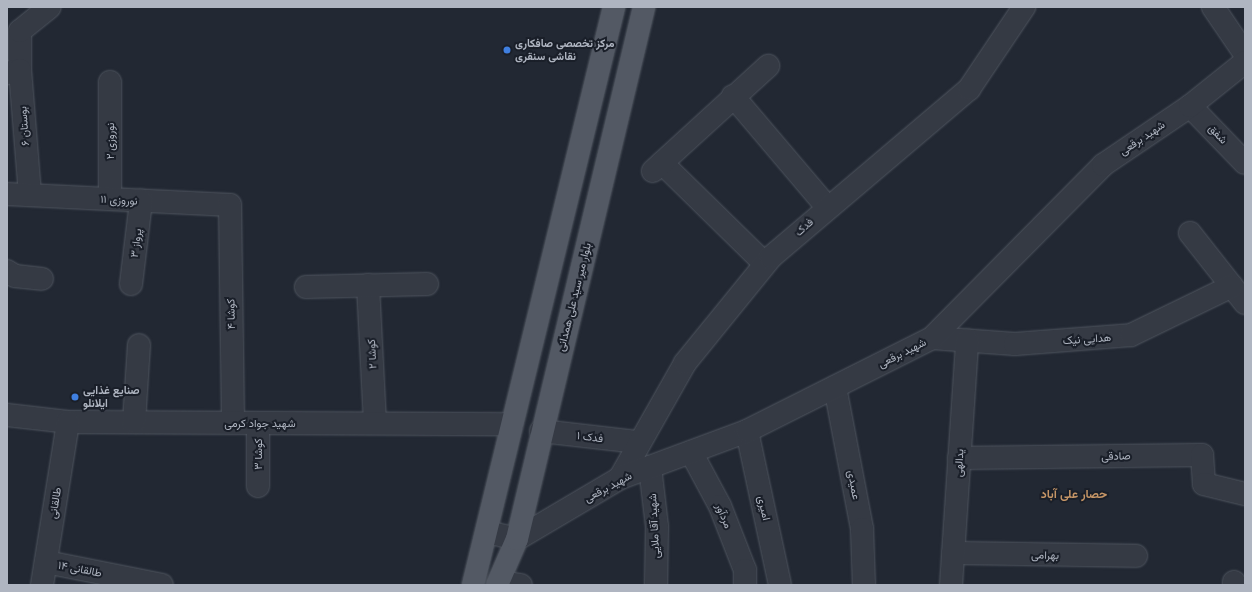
<!DOCTYPE html>
<meta charset="utf-8">
<style>
body{margin:0}
#map{position:relative;width:1252px;height:592px;overflow:hidden;background:#222833;font-family:"Noto Sans",Vazirmatn,sans-serif}
div>[style]{position:absolute}
[style*='--x']{left:calc(var(--x)*1px);top:calc(var(--y)*1px);width:calc(var(--w)*1px);rotate:calc(var(--a)*1deg)}
.roads{filter:drop-shadow(0 0 1px #4f555f) drop-shadow(0 0 1px #4f555f)}
.minor>*{height:22px;margin:-11px;padding:0 11px;transform-origin:11px;border-radius:11px;background:#353a44}
.major>*{height:22px;margin:-11px;padding:0 11px;transform-origin:11px;border-radius:11px;background:#535964}
.dots>*{width:11px;height:11px;translate:-50% -50%;box-sizing:border-box;border:2px solid #1a1f29;border-radius:50%}
span{translate:-50% -50%;white-space:nowrap;text-align:center;line-height:1.15;-webkit-text-stroke:4px #1a1f29;paint-order:stroke}
.poi-label{font-size:11px;color:#afb5c1;font-weight:700}
.left{translate:0 -50%;text-align:left}
.street-label{font-size:11px;color:#afb5c1}
.neighbourhood-label{font-size:12px;color:#c59566;font-weight:700}
.frame{position:absolute;inset:0;border:8px solid #afb5c1;pointer-events:none}
</style>
<div id="map">
<div class="roads">
<div class="minor">
<div style="--x:1213;--y:7;--w:57;--a:55.8"></div>
<div style="--x:20;--y:70;--w:39;--a:-90"></div>
<div style="--x:20;--y:31;--w:38;--a:-39"></div>
<div style="--x:7;--y:73;--w:13;--a:-13"></div>
<div style="--x:20;--y:70;--w:125;--a:85.4"></div>
<div style="--x:110;--y:82;--w:117;--a:90"></div>
<div style="--x:733;--y:96;--w:145;--a:49.7"></div>
<div style="--x:1190;--y:106;--w:79;--a:46"></div>
<div style="--x:662;--y:163;--w:144;--a:44.4"></div>
<div style="--x:653;--y:171;--w:156;--a:-42.4"></div>
<div style="--x:7;--y:194;--w:223;--a:2.8"></div>
<div style="--x:230;--y:205;--w:217;--a:89.2"></div>
<div style="--x:1190;--y:233;--w:89;--a:51.8"></div>
<div style="--x:7;--y:271;--w:9;--a:32"></div>
<div style="--x:15;--y:276;--w:27;--a:6"></div>
<div style="--x:131;--y:284;--w:84;--a:-83.1"></div>
<div style="--x:368;--y:285;--w:138;--a:87.1"></div>
<div style="--x:306;--y:287;--w:121;--a:-1.4"></div>
<div style="--x:932;--y:338;--w:83;--a:4.1"></div>
<div style="--x:1015;--y:344;--w:116;--a:-4.4"></div>
<div style="--x:1131;--y:335;--w:112;--a:-25.9"></div>
<div style="--x:835;--y:387;--w:145;--a:79.2"></div>
<div style="--x:862;--y:529;--w:56;--a:88"></div>
<div style="--x:7;--y:415;--w:61;--a:6.5"></div>
<div style="--x:68;--y:422;--w:444;--a:0.3"></div>
<div style="--x:134;--y:422;--w:77;--a:-86.3"></div>
<div style="--x:541;--y:431;--w:98;--a:6.5"></div>
<div style="--x:747;--y:431;--w:157;--a:77.9"></div>
<div style="--x:691;--y:452;--w:61;--a:61.8"></div>
<div style="--x:720;--y:506;--w:69;--a:68.7"></div>
<div style="--x:745;--y:570;--w:15;--a:90"></div>
<div style="--x:959;--y:458;--w:243;--a:-0.7"></div>
<div style="--x:1202;--y:455;--w:29;--a:86"></div>
<div style="--x:1204;--y:484;--w:42;--a:13.7"></div>
<div style="--x:650;--y:467;--w:60;--a:83.3"></div>
<div style="--x:657;--y:527;--w:58;--a:91"></div>
<div style="--x:620;--y:478;--w:132;--a:-60.5"></div>
<div style="--x:685;--y:363;--w:136;--a:-50.9"></div>
<div style="--x:771;--y:257;--w:260;--a:-40.3"></div>
<div style="--x:969;--y:89;--w:99;--a:-56.1"></div>
<div style="--x:258;--y:486;--w:63;--a:-90"></div>
<div style="--x:487;--y:532;--w:31;--a:13"></div>
<div style="--x:517;--y:539;--w:120;--a:-30.6"></div>
<div style="--x:620;--y:478;--w:135;--a:-20.3"></div>
<div style="--x:747;--y:431;--w:207;--a:-26.7"></div>
<div style="--x:932;--y:338;--w:243;--a:-45.3"></div>
<div style="--x:1103;--y:165;--w:105;--a:-34.1"></div>
<div style="--x:1190;--y:106;--w:70;--a:-38.7"></div>
<div style="--x:953;--y:553;--w:183;--a:0.9"></div>
<div style="--x:46;--y:562;--w:118;--a:11.2"></div>
<div style="--x:499;--y:582;--w:22;--a:8"></div>
<div style="--x:1234;--y:582;--w:3;--a:90"></div>
<div style="--x:42;--y:585;--w:165;--a:-80.9"></div>
<div style="--x:951;--y:585;--w:245;--a:-86.2"></div>
</div>
<div class="major">
<div style="--x:473;--y:585;--w:595;--a:-76.29"></div>
<div style="--x:497;--y:585;--w:50;--a:-66.5"></div>
<div style="--x:517;--y:539;--w:547;--a:-76.57"></div>
</div>
</div>
<div class="dots">
<div style="left:507px;top:50px;background:#3f7fe0"></div>
<div style="left:75px;top:397px;background:#3f7fe0"></div>
</div>
<div class="poi-label">
<span class="left" style="left:515px;top:50px">مرکز تخصصی صافکاری<br>نقاشی سنقری</span>
<span class="left" style="left:83px;top:397px">صنایع غذایی<br>ایلانلو</span>
</div>
<div class="street-label">
<span style="left:24px;top:126px;rotate:-94deg">بوستان ۶</span>
<span style="left:1218px;top:134px;rotate:46deg">شفق</span>
<span style="left:1142px;top:138px;rotate:-34deg">شهید برقعی</span>
<span style="left:110px;top:141px;rotate:-90deg">نوروزی ۲</span>
<span style="left:119px;top:200px;rotate:3deg">نوروزی ۱۱</span>
<span style="left:804px;top:227px;rotate:-42deg">فدک</span>
<span style="left:136px;top:243px;rotate:-83deg">پرواز ۳</span>
<span style="left:574px;top:297px;rotate:-76deg">بلوار میر سید علی همدانی</span>
<span style="left:231px;top:314px;rotate:-91deg">کوشا ۴</span>
<span style="left:1087px;top:339px;rotate:-4deg">هدایی نیک</span>
<span style="left:902px;top:353px;rotate:-27deg">شهید برقعی</span>
<span style="left:372px;top:354px;rotate:-93deg">کوشا ۲</span>
<span style="left:260px;top:423px">شهید جواد کرمی</span>
<span style="left:590px;top:437px;rotate:7deg">فدک ۱</span>
<span style="left:258px;top:454px;rotate:-90deg">کوشا ۳</span>
<span style="left:1116px;top:456px;rotate:-1deg">صادقی</span>
<span style="left:959px;top:463px;rotate:-87deg">یدالهی</span>
<span style="left:854px;top:485px;rotate:80deg">عمیدی</span>
<span style="left:608px;top:487px;rotate:-28deg">شهید برقعی</span>
<span style="left:55px;top:503px;rotate:-81deg">طالقانی</span>
<span style="left:764px;top:508px;rotate:77deg">امیری</span>
<span style="left:724px;top:516px;rotate:67deg">مردآور</span>
<span style="left:654px;top:526px;rotate:-93deg">شهید آقا ملایی</span>
<span style="left:1045px;top:555px;rotate:1deg">بهرامی</span>
<span style="left:80px;top:569px;rotate:11deg">طالقانی ۱۴</span>
</div>
<div class="neighbourhood-label">
<span style="left:1074px;top:494px">حصار علی آباد</span>
</div>
<div class="frame"></div>
</div>
